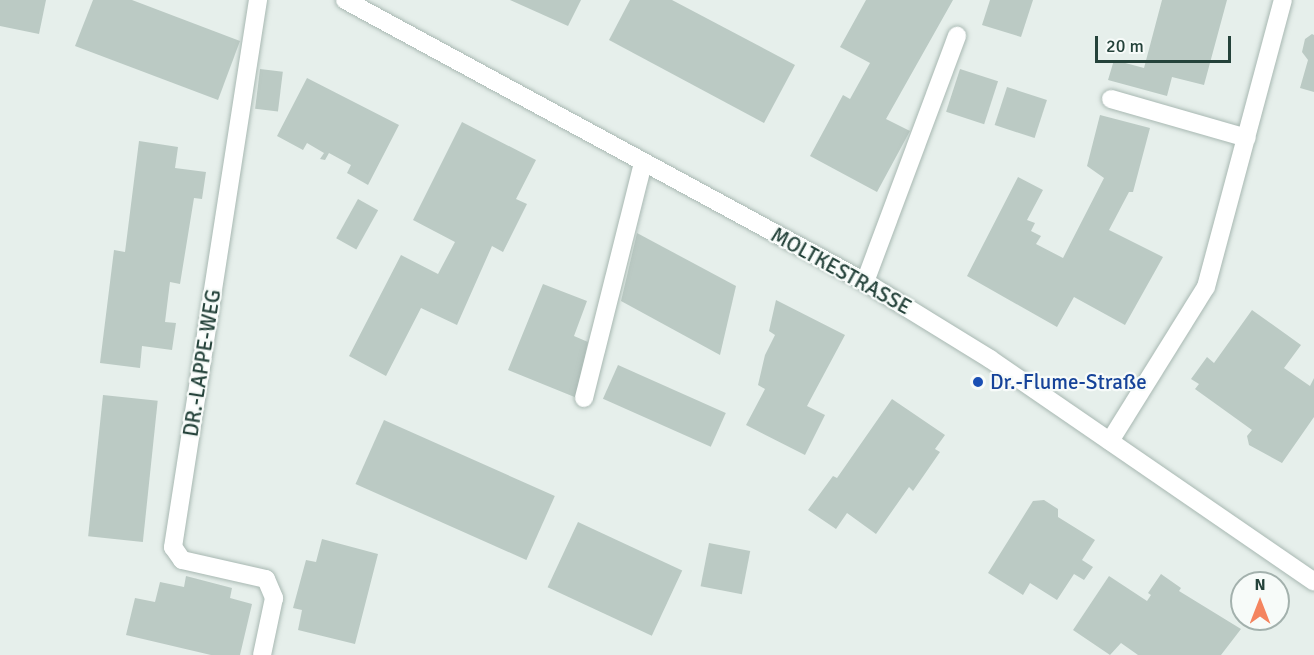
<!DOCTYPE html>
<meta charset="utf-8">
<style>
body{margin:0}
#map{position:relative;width:1314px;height:655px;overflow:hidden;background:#e6efeb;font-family:Signika,sans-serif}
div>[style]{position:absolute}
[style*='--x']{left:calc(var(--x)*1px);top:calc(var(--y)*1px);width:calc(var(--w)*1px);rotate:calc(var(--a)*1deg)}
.building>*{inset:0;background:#bbcac4;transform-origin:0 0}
.roads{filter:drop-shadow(0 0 2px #a8b8b2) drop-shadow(0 0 2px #a8b8b2)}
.service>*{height:18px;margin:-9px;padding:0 9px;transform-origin:9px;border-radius:9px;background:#fff}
.minor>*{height:18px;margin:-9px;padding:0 9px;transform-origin:9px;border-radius:9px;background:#fff}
.tertiary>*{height:18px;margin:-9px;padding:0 9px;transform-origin:9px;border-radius:9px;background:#fff}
.dots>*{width:16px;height:16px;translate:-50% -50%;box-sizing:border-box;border:3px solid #f7fbf9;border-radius:50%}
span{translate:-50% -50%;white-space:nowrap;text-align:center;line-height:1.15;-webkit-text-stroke:4.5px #f7fbf9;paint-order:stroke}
.street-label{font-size:21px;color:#24423a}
.transit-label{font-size:21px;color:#164399}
.left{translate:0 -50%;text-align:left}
.north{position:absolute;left:1230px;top:571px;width:60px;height:60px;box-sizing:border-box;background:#f7fbf9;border:2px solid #a3b1ad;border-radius:50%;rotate:0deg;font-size:16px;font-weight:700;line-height:24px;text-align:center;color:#24423a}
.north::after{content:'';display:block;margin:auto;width:21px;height:27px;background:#f4845f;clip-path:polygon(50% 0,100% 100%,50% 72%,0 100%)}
.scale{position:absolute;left:1095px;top:36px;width:136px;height:27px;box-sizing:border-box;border:3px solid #24423a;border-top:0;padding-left:8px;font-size:18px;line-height:21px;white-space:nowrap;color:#24423a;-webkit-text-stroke:4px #f7fbf9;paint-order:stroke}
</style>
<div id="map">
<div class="building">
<div style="clip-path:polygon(0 0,46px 0,39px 34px,0 26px)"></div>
<div style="clip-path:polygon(93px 0,132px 0,240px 41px,218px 100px,75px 46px)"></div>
<div style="clip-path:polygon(510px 0,581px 0,568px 26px)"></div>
<div style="clip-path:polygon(630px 0,672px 0,795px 65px,764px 123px,609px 40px)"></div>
<div style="clip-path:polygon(866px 0,953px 0,886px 119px,910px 131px,877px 192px,810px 156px,843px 95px,850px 99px,870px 63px,840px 47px)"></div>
<div style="clip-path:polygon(990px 0,1033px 0,1021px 37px,982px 25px)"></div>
<div style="clip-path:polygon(1162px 0,1227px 0,1204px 85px,1172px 77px,1167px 96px,1108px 80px,1114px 60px,1144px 68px)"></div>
<div style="clip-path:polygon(1312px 34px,1314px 35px,1314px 92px,1300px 88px,1308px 60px,1302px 52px,1305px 39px)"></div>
<div style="left:260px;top:69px;width:23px;height:40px;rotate:7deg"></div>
<div style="left:960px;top:69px;width:40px;height:45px;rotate:18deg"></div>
<div style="clip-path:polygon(307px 78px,399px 125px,368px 185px,347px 173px,351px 165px,329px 153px,325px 160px,320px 159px,324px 153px,307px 143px,303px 150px,277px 136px)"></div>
<div style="left:1007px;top:87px;width:42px;height:40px;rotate:18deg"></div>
<div style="clip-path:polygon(1100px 115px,1150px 128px,1133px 192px,1129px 192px,1109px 230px,1163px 257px,1125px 325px,1074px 297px,1057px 327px,967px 276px,1018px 177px,1043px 190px,1027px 220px,1035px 223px,1031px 231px,1041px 236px,1036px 244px,1063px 258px,1104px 178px,1087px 166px)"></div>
<div style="clip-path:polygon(462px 122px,536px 160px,516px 199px,527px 204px,503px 252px,492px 246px,457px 325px,421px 308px,386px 376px,349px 356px,401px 255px,438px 274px,455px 242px,413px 220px)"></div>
<div style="clip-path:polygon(139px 141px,178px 147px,175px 168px,206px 172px,202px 199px,194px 198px,180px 284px,170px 282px,165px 322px,176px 323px,172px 350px,142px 346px,140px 368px,100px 363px,114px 250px,125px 252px)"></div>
<div style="left:358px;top:199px;width:23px;height:45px;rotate:29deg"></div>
<div style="clip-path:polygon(637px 233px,736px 286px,720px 355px,621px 301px)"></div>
<div style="clip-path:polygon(543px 284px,587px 301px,574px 336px,588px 342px,577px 398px,508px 370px)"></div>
<div style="clip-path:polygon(776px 300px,845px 335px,807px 406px,825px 415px,805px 455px,746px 425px,765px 389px,758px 385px,765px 355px,775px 335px,769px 331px)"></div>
<div style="clip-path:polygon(1252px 310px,1301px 345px,1284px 368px,1310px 386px,1314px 378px,1314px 417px,1282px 463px,1249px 445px,1247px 436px,1252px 430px,1195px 389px,1199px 384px,1191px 379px,1207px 357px,1214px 363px)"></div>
<div style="left:618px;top:365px;width:118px;height:37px;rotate:24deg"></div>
<div style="left:103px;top:395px;width:55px;height:142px;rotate:6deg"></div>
<div style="clip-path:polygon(892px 399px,945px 435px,935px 449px,940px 452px,913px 491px,909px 487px,876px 534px,847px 513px,836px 529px,808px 510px,833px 476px,837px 478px)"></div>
<div style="left:384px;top:420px;width:187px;height:70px;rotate:24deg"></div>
<div style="clip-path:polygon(1044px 500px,1058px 509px,1058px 517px,1095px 540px,1082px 560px,1093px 567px,1084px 580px,1074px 574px,1057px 600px,1030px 583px,1023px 595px,988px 573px,1033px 501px)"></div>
<div style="left:578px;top:522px;width:115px;height:72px;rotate:25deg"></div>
<div style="clip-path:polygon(322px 539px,378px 554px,355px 644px,298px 630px,302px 610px,293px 608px,306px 560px,316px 562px)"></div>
<div style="left:709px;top:543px;width:42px;height:44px;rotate:11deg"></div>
<div style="clip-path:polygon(1161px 574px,1181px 588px,1179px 591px,1241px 629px,1221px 655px,1138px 655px,1121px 643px,1110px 655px,1073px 630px,1109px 576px,1147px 601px,1151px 595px,1148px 593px)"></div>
<div style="clip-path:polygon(186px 576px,232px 588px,230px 598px,252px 604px,240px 655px,211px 655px,126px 635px,135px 598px,155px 602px,160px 582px,184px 587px)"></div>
</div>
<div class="roads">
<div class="service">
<div style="--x:258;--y:0;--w:554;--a:98.83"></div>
<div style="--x:173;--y:547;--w:16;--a:55"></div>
<div style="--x:182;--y:560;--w:86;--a:12.7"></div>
<div style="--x:266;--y:579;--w:21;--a:67"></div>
<div style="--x:274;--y:598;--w:58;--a:101.9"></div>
<div style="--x:1111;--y:99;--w:141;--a:16"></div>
<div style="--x:865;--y:282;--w:263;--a:-69.5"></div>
<div style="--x:584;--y:398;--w:242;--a:-75.9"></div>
</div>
<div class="minor">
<div style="--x:1110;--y:441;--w:181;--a:-58.1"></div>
<div style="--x:1206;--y:287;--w:297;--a:-75"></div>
</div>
<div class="tertiary">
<div style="--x:345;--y:0;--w:592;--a:28.47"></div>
<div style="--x:865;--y:282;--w:147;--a:31.6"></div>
<div style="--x:990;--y:359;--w:393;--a:34.5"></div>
</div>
</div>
<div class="dots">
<div style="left:978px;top:382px;background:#1a4fb4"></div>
</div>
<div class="street-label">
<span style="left:841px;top:271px;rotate:29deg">MOLTKESTRASSE</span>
<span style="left:202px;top:363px;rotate:-81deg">DR.-LAPPE-WEG</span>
</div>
<div class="transit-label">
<span class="left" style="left:990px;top:382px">Dr.-Flume-Straße</span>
</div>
<div class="north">N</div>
<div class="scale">20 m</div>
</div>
